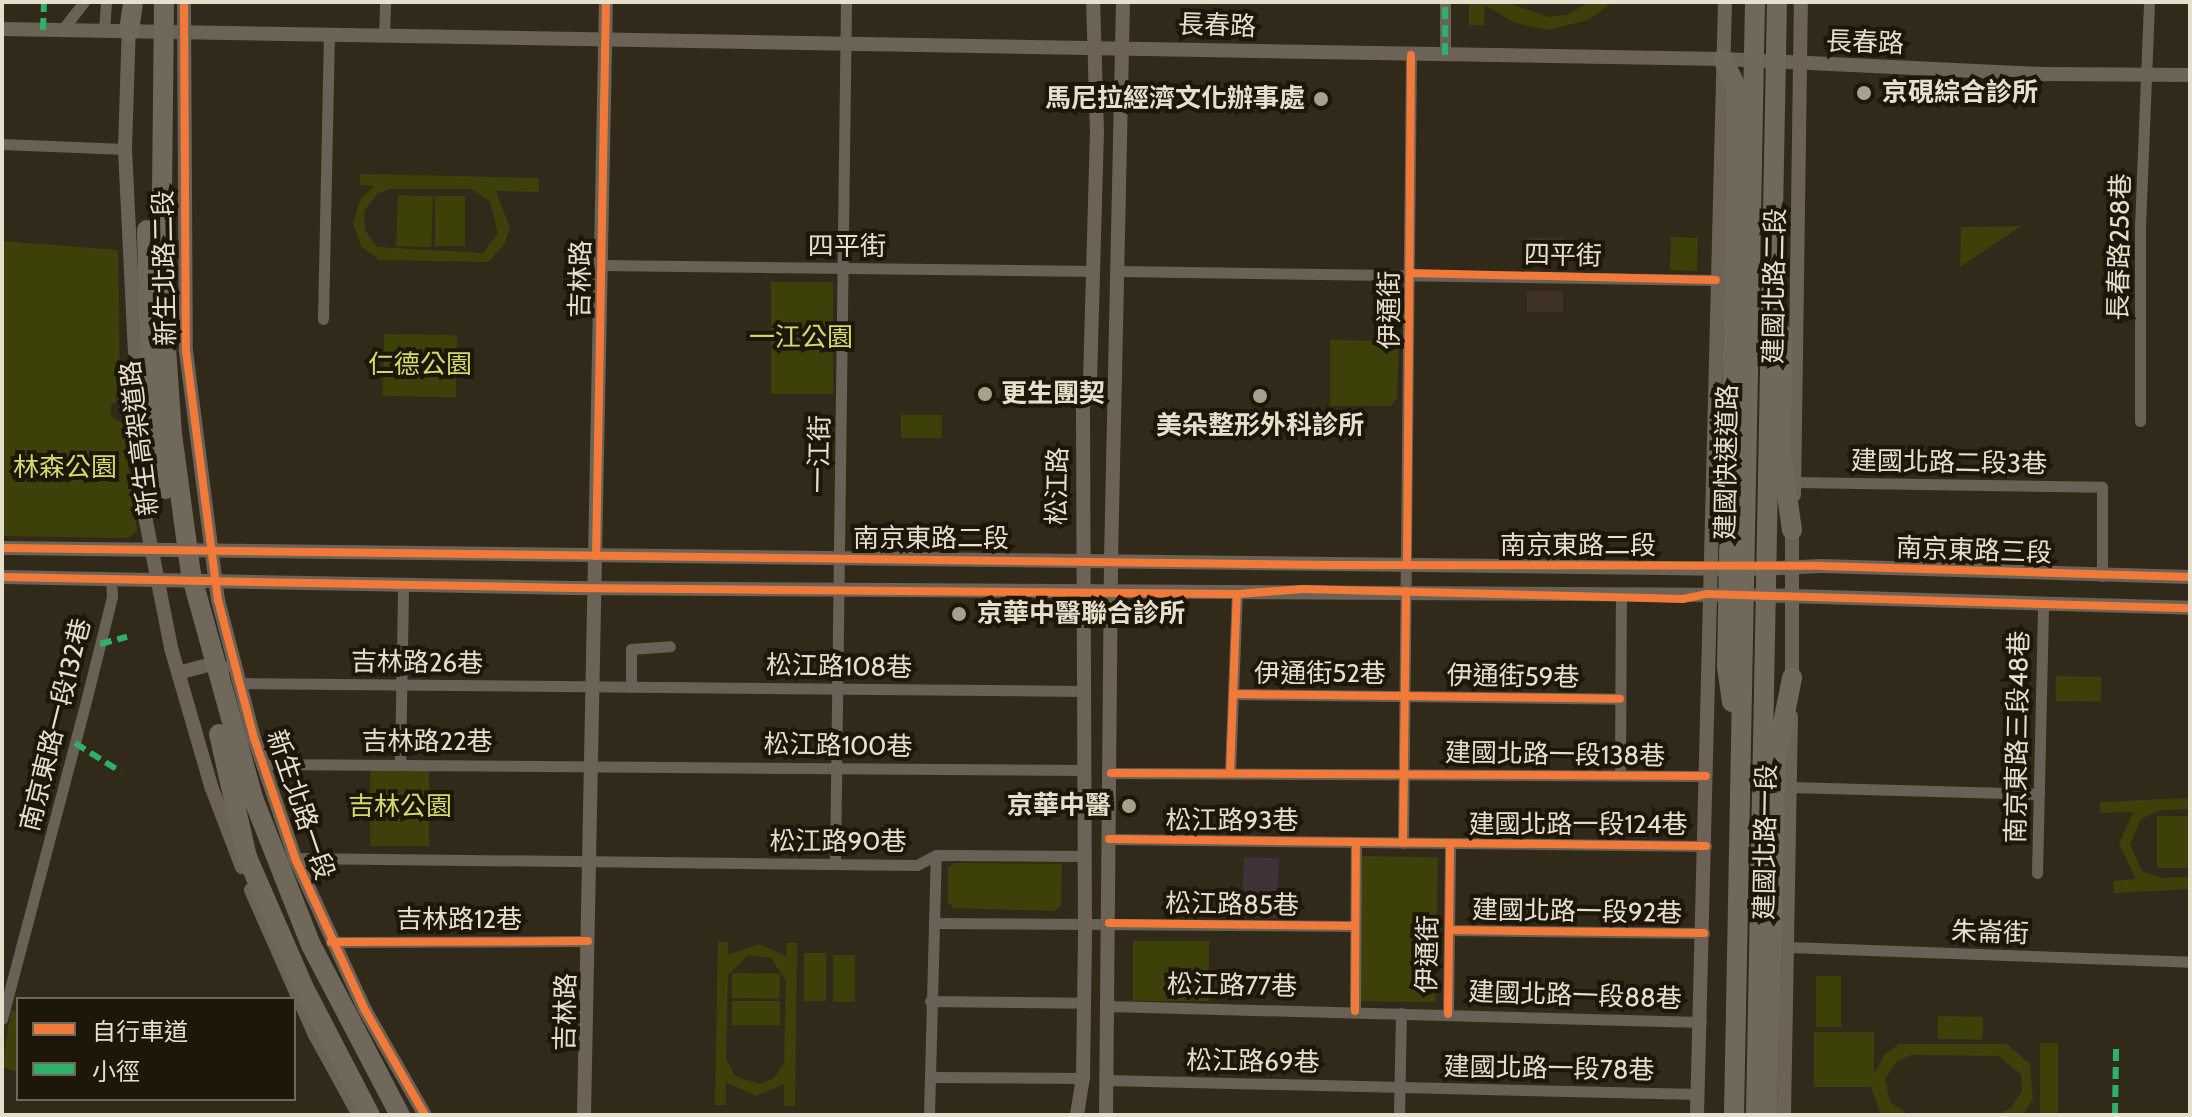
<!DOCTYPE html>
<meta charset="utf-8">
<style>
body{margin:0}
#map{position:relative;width:2192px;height:1117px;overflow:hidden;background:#312a1a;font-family:Cabin,"Noto Sans TC",sans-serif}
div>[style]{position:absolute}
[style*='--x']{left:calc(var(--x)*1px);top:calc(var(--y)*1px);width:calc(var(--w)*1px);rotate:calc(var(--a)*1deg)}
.industrial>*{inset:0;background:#413226;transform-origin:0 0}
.medical>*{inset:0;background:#403138;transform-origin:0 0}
.green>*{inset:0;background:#3e400a;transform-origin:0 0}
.street>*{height:11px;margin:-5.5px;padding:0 5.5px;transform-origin:5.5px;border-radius:5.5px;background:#6a6156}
.secondary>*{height:14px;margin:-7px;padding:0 7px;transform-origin:7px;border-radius:7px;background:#6c6356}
.highway>*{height:20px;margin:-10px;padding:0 10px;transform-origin:10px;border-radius:10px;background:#71685c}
.highway-bridge>*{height:20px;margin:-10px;padding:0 10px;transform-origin:10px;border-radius:10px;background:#71685c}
.quiet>*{height:6px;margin-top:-3px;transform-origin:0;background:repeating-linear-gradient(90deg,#2db169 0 12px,transparent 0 18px)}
.cycleway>*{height:8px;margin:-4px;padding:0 4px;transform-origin:4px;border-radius:4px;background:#f17a3a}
.dots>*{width:22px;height:22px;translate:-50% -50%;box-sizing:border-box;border:4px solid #1d170a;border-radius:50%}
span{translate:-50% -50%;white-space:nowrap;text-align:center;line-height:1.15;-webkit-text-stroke:8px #1d170a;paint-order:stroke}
.street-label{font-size:26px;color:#e7dfce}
.poi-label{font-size:26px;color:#e7dfce;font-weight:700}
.left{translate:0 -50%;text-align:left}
.right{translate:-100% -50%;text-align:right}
.park-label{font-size:26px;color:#d2da6a}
.frame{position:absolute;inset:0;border:4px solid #e7dfce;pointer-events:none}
.legend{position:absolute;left:16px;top:997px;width:280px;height:104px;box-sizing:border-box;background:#1d170a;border:2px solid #6e6758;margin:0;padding:10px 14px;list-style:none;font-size:24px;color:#e7dfce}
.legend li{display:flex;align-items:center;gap:16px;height:40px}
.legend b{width:40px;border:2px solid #6e6758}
</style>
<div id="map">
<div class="industrial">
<div style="left:1528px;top:238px;width:35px;height:21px"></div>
<div style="left:1527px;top:291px;width:36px;height:21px"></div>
</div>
<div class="medical">
<div style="left:1244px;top:857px;width:35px;height:60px;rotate:2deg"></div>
</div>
<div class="green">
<div style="clip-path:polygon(1469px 2px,1505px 2px,1549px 17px,1567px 15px,1590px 2px,1613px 2px,1588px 20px,1548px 30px,1515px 23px,1485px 5px,1484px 25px,1469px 25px)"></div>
<div style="clip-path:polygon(evenodd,360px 174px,539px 178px,539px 192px,496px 191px,510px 228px,504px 245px,488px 262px,379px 260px,361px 246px,353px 223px,360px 200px,374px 186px,360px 185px,360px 174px,390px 189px,472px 189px,490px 202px,498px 233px,483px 253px,377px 247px,365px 230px,364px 211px,378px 193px,390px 189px)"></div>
<div style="left:398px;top:195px;width:35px;height:51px;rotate:2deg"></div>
<div style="left:435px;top:196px;width:30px;height:50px"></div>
<div style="clip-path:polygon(2021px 226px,1960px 267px,1961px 227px)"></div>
<div style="left:1671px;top:237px;width:27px;height:33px;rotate:2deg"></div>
<div style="clip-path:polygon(2px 241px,118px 250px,120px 398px,111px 406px,111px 416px,123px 424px,137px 531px,128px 538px,2px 536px)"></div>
<div style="left:771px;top:282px;width:62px;height:112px"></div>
<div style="left:384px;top:334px;width:73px;height:62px;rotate:1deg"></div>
<div style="clip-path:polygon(1330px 340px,1399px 341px,1397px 398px,1391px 406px,1330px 406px)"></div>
<div style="left:901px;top:415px;width:41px;height:23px"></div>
<div style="left:2056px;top:676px;width:45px;height:25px;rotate:1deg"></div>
<div style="left:370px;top:768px;width:59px;height:78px"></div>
<div style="clip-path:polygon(2190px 798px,2190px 809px,2160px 810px,2141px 819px,2130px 845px,2142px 871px,2162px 878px,2190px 877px,2190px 889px,2114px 893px,2113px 881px,2136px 879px,2119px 844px,2133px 812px,2100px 813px,2100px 802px)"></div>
<div style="left:2190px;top:816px;width:52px;height:33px;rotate:90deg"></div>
<div style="left:1361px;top:856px;width:77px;height:145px;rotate:1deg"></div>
<div style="clip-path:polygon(954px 863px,1062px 864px,1061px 905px,1055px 911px,954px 908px,948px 902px,948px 868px)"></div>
<div style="left:1133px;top:941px;width:76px;height:60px"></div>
<div style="clip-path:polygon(evenodd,718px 942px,728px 942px,728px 955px,759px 944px,786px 956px,787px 943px,797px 943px,795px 1106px,784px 1106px,784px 1084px,756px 1096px,726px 1082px,726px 1105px,715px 1105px,718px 942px,748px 955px,771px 958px,786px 981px,784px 1063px,774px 1078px,760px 1084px,735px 1076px,726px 1058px,728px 975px,748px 955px)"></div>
<div style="left:804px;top:953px;width:22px;height:48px"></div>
<div style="left:833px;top:955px;width:22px;height:47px"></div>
<div style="left:732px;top:973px;width:48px;height:25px;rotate:1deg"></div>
<div style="left:1816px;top:976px;width:25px;height:51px"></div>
<div style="left:732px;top:1001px;width:48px;height:24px"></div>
<div style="clip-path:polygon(11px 1010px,18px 1012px,18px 1072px,2px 1067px)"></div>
<div style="left:1938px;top:1016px;width:45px;height:23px;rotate:1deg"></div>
<div style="clip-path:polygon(1814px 1032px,1874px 1032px,1874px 1074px,1884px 1055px,1899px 1044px,2007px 1044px,2030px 1064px,2033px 1099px,2023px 1115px,1996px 1115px,2010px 1109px,2022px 1092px,2021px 1074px,1998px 1056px,1911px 1055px,1897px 1061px,1885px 1079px,1890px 1102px,1908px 1114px,1938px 1115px,1881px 1115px,1871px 1087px,1814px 1087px)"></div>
<div style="left:2040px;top:1043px;width:18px;height:72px"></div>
</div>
<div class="street">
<div style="--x:62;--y:30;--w:36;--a:-52"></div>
<div style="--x:104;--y:31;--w:29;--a:-86"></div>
<div style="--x:384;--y:36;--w:34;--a:-88"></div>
<div style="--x:1445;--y:55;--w:53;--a:-90"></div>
<div style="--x:2;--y:144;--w:123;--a:2.3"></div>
<div style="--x:601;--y:265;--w:492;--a:0.7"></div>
<div style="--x:1118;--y:271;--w:598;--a:0.86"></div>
<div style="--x:323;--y:319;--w:284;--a:-88.8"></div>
<div style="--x:2140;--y:421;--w:194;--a:-90"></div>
<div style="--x:2140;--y:227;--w:225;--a:-87.7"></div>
<div style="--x:1795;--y:482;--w:307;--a:0.9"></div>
<div style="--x:2102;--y:487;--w:89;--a:90"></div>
<div style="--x:240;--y:683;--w:844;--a:0.54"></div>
<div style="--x:631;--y:687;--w:38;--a:-90"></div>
<div style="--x:631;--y:649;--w:39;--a:-4"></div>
<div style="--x:1235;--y:694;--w:385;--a:0.7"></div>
<div style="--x:400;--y:763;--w:180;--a:-89"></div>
<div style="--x:263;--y:764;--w:821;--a:0.42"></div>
<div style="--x:1111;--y:773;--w:595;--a:0.29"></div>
<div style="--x:1230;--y:773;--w:179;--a:-87.8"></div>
<div style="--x:1620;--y:774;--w:176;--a:-89.7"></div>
<div style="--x:1790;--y:787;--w:249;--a:1.6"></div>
<div style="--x:1109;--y:839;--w:597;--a:0.67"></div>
<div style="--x:1403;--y:843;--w:788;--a:-89.42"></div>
<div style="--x:295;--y:858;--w:622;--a:0.64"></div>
<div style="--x:917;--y:865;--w:21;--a:-28"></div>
<div style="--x:936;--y:855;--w:148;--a:0.4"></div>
<div style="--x:835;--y:864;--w:862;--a:-89.27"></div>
<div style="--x:2037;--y:873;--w:270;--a:-88.7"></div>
<div style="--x:935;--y:923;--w:420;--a:0.4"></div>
<div style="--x:1449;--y:930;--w:255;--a:0.7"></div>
<div style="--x:331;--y:942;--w:257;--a:-0.2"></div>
<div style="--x:1789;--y:947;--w:401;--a:2.1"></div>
<div style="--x:930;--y:1001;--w:153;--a:0.7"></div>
<div style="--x:1108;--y:1006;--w:593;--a:1.55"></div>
<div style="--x:1355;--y:1011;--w:169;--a:-89.7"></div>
<div style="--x:1448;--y:1014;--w:170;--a:-89.3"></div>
<div style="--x:2;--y:1019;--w:329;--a:-75.2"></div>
<div style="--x:86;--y:701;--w:107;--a:-76"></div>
<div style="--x:112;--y:597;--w:18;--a:-93"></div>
<div style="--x:930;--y:1077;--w:153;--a:0.4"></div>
<div style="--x:1107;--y:1080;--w:591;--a:1.36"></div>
<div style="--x:929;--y:1115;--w:260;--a:-88.5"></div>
<div style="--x:1399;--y:1115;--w:102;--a:-88.9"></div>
</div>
<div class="secondary">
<div style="--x:184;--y:2;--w:349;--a:89.7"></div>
<div style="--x:186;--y:351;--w:251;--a:82.7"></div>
<div style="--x:218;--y:600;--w:143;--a:75.4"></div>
<div style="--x:254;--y:738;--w:127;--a:71.1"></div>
<div style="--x:295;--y:858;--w:167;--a:65.3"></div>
<div style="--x:365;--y:1010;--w:121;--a:60.3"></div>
<div style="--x:129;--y:22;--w:127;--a:91.8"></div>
<div style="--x:125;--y:149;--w:352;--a:87.2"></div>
<div style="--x:142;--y:501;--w:150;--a:78.8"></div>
<div style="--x:171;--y:648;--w:144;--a:73.8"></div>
<div style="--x:211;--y:786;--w:87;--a:69.1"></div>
<div style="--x:2;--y:29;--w:1721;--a:1"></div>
<div style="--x:1723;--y:59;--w:324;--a:2.7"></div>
<div style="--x:2047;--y:74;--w:143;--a:0.4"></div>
<div style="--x:1794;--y:495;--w:493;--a:-89.2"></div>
<div style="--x:2;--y:548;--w:1735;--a:0.69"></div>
<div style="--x:1757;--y:569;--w:64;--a:-2.7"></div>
<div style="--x:1821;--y:566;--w:369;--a:1.7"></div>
<div style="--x:2;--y:577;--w:569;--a:1.11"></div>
<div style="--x:571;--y:588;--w:1165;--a:0.34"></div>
<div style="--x:1757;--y:595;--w:433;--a:1.7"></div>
<div style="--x:178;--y:673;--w:31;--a:-15"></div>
<div style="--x:208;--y:665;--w:16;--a:11"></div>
<div style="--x:1792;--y:687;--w:163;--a:-90"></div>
<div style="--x:251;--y:890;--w:158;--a:66.2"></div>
<div style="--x:315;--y:1035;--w:91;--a:61.2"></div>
<div style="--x:584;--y:1115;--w:1113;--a:-88.87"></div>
<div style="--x:1077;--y:1115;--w:37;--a:-81"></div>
<div style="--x:1083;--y:1078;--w:141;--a:-89.2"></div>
<div style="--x:1085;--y:937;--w:530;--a:-90.22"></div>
<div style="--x:1083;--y:407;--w:27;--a:-75"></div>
<div style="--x:1090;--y:381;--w:248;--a:-88.4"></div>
<div style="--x:1097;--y:133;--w:131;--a:-91.7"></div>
<div style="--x:1106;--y:1115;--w:555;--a:-89.48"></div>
<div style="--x:1111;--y:560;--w:558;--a:-88.77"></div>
<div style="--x:1697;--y:1115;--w:1113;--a:-88.56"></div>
<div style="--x:1784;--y:1115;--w:399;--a:-89"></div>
</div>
<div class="highway">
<div style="--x:129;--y:31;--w:29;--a:-82"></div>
<div style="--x:1723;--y:59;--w:33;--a:65"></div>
<div style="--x:1737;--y:89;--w:158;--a:90.7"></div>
<div style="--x:1782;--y:334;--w:118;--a:90.5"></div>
<div style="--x:1781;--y:452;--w:79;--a:82"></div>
<div style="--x:219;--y:734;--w:126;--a:77.2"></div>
<div style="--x:1767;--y:1115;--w:357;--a:-88.6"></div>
<div style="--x:1776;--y:758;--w:82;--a:-78.7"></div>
</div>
<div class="highway-bridge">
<div style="--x:164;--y:2;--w:275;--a:90.6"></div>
<div style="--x:161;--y:277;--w:157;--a:86"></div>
<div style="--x:172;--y:434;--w:141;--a:82.3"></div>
<div style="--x:191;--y:574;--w:232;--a:74.5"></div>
<div style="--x:253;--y:798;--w:158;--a:68.5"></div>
<div style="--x:311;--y:945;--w:192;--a:62.4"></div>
<div style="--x:147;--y:230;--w:124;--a:88.6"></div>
<div style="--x:150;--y:354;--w:136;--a:83.7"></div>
<div style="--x:1732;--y:702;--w:36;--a:-98"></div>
<div style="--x:1727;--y:666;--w:419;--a:-88.9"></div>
<div style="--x:247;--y:857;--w:141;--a:66.5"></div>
<div style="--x:303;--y:986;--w:145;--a:62.6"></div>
<div style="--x:1734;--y:1115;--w:1113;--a:-88.92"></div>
<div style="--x:1756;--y:1115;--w:1113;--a:-88.92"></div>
</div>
<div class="quiet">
<div style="--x:43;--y:30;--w:28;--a:-88"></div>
<div style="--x:1445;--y:55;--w:53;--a:-90"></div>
<div style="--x:100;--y:644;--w:28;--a:-15"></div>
<div style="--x:75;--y:743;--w:54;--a:32.2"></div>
<div style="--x:2115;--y:1115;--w:67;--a:-89.1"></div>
</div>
<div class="cycleway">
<div style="--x:184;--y:2;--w:349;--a:89.7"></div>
<div style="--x:186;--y:351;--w:251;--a:82.7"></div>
<div style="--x:218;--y:600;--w:143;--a:75.4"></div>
<div style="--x:254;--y:738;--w:127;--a:71.1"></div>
<div style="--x:295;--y:858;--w:167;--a:65.3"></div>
<div style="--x:365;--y:1010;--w:121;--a:60.3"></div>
<div style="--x:1410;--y:273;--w:306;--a:1.3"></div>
<div style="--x:2;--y:548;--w:1328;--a:0.73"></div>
<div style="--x:1330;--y:565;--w:491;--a:0.1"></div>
<div style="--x:1821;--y:566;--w:369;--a:1.7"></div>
<div style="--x:596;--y:556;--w:554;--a:-88.97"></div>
<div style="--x:1407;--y:565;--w:510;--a:-89.55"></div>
<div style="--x:2;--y:577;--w:569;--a:1.11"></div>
<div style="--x:571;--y:588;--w:666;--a:0.52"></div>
<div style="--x:1237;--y:594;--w:66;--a:-4.3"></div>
<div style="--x:1303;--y:589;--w:380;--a:1.5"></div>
<div style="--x:1683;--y:599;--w:25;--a:-12"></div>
<div style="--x:1707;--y:594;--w:483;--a:1.7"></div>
<div style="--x:1235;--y:694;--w:385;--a:0.7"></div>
<div style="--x:1111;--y:773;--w:595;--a:0.29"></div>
<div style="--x:1230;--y:773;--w:179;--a:-87.8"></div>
<div style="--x:1109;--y:839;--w:597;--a:0.67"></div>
<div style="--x:1403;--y:843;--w:252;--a:-89.3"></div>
<div style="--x:1109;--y:923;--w:246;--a:0.7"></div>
<div style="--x:1449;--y:930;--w:255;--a:0.7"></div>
<div style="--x:331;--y:942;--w:257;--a:-0.2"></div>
<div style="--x:1355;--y:1011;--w:169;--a:-89.7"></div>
<div style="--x:1448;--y:1014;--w:170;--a:-89.3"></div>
</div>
<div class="dots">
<div style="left:1864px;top:93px;background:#a7a08f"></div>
<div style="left:1321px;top:99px;background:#a7a08f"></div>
<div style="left:985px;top:394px;background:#a7a08f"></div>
<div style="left:1260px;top:396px;background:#a7a08f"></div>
<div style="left:959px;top:614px;background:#a7a08f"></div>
<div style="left:1129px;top:806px;background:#a7a08f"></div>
</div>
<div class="street-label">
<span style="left:1217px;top:26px;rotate:2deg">長春路</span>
<span style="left:1865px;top:43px;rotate:2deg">長春路</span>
<span style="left:847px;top:247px">四平街</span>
<span style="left:2120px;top:247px;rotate:-89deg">長春路258巷</span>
<span style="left:1563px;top:256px;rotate:1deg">四平街</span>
<span style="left:165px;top:268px;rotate:-91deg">新生北路二段</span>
<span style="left:581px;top:279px;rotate:-89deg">吉林路</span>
<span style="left:1775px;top:286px;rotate:-89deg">建國北路二段</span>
<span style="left:1390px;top:310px;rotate:-90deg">伊通街</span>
<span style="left:140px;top:438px;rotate:-97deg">新生高架道路</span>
<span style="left:820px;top:454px;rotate:-89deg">一江街</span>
<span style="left:1727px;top:462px;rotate:-89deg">建國快速道路</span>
<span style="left:1949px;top:463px;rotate:1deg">建國北路二段3巷</span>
<span style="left:1058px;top:486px;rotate:-89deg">松江路</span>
<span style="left:931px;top:539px">南京東路二段</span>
<span style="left:1578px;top:546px">南京東路二段</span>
<span style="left:1974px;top:551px;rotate:2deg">南京東路三段</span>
<span style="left:417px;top:663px;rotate:1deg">吉林路26巷</span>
<span style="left:839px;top:667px;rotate:1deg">松江路108巷</span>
<span style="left:1320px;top:674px">伊通街52巷</span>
<span style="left:1513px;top:677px;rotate:1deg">伊通街59巷</span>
<span style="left:56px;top:725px;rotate:-76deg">南京東路一段132巷</span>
<span style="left:2018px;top:737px;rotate:-89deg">南京東路三段48巷</span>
<span style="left:427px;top:742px">吉林路22巷</span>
<span style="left:838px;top:746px;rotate:1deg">松江路100巷</span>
<span style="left:1555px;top:755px;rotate:1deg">建國北路一段138巷</span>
<span style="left:300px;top:805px;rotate:71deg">新生北路一段</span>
<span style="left:1232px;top:821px">松江路93巷</span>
<span style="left:1578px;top:825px">建國北路一段124巷</span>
<span style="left:838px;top:842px">松江路90巷</span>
<span style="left:1766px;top:842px;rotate:-89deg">建國北路一段</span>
<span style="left:1232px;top:905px;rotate:1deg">松江路85巷</span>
<span style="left:1577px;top:912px;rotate:1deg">建國北路一段92巷</span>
<span style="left:459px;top:920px">吉林路12巷</span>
<span style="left:1990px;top:933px;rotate:2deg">朱崙街</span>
<span style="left:1428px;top:954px;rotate:-89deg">伊通街</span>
<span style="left:1232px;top:986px;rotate:1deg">松江路77巷</span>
<span style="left:1575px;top:996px;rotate:2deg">建國北路一段88巷</span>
<span style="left:566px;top:1012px;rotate:-89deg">吉林路</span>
<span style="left:1253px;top:1062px;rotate:1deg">松江路69巷</span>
<span style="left:1549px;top:1069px;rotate:1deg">建國北路一段78巷</span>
</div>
<div class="poi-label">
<span class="left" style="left:1882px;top:93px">京硯綜合診所</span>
<span class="right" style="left:1305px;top:99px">馬尼拉經濟文化辦事處</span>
<span class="left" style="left:1001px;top:394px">更生團契</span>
<span style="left:1260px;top:426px">美朵整形外科診所</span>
<span class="left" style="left:977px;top:614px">京華中醫聯合診所</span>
<span class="right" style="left:1111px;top:806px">京華中醫</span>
</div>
<div class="park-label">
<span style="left:801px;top:338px">一江公園</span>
<span style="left:420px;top:365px">仁德公園</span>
<span style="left:65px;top:468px">林森公園</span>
<span style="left:400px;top:807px">吉林公園</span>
</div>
<div class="frame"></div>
<ul class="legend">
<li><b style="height:10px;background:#f17a3a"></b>自行車道</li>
<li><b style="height:10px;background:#2db169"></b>小徑</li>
</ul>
</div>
